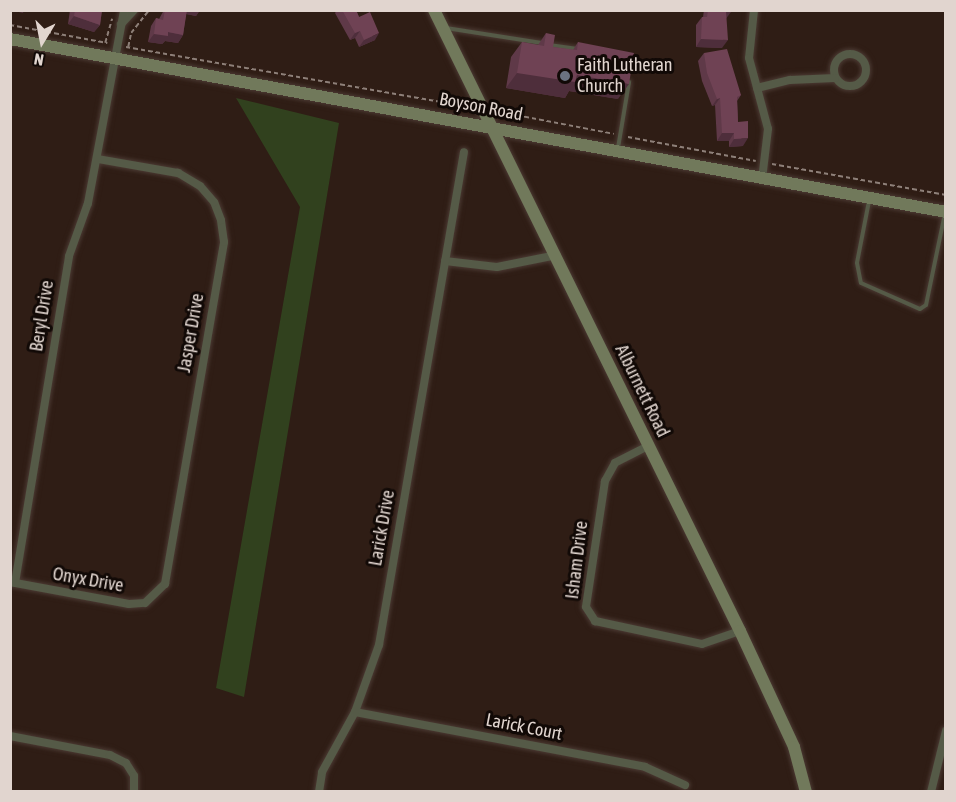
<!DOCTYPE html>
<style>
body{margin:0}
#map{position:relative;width:956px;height:802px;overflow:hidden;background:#2f1d15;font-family:"Asap Condensed",sans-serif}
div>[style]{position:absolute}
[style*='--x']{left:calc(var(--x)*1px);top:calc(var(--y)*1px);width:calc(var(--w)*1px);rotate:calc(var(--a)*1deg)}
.green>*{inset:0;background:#31411e}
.path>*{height:1.5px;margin-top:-0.75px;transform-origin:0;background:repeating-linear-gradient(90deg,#8e8079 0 4.5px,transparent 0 7.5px)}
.roads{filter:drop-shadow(0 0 2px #4b3a33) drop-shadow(0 0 2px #4b3a33)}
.lane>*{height:4px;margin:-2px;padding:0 2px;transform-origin:2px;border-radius:2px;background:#555a47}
.street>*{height:8px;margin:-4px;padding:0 4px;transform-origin:4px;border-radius:4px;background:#555a47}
.street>.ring{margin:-4px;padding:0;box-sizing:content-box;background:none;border:8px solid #555a47;border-radius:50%}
.secondary>*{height:12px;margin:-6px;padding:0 6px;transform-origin:6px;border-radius:6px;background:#71795b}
.wall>*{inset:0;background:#5f3948}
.shaded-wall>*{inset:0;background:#4e2e3b}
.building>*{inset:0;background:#6f4254}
.dots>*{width:16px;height:16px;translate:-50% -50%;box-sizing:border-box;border:3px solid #110906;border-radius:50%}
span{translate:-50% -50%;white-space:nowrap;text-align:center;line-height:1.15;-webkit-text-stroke:6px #110906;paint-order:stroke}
.poi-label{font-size:18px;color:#e1d5cf}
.left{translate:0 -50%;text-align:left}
.street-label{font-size:18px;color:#e1d5cf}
.frame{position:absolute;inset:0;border:12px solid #e1d5cf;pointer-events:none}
.north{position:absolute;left:12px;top:12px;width:60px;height:60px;-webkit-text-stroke:4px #110906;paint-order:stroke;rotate:190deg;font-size:16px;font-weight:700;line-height:24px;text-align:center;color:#e1d5cf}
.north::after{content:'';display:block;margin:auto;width:21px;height:27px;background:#e1d5cf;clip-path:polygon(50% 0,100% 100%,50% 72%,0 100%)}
</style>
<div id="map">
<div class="green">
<div style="clip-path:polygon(236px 98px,339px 123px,244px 697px,216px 688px,300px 207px)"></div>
</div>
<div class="path">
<div style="--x:10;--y:25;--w:99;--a:10.5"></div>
<div style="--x:105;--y:43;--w:25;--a:-74"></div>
<div style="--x:126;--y:47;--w:349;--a:9.9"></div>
<div style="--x:128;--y:47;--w:14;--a:-78"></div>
<div style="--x:131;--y:33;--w:29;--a:-52"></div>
<div style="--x:495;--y:111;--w:121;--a:10.9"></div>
<div style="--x:628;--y:137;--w:130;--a:10.6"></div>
<div style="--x:772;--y:164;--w:177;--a:10.1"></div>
</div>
<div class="roads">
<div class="lane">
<div style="--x:446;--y:28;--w:97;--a:8.9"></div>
<div style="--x:549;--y:45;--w:29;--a:8"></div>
<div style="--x:618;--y:148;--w:67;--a:-80.5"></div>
<div style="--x:869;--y:201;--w:63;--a:101"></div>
<div style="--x:857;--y:263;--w:20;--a:79"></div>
<div style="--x:861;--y:283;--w:64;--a:23.8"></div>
<div style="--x:920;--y:309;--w:7;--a:-34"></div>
<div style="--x:926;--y:305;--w:94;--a:-78.3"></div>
</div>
<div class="street">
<div style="--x:754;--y:10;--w:48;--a:95.9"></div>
<div style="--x:749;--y:58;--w:73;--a:75"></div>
<div style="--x:768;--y:129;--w:50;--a:96.8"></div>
<div style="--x:121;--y:24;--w:19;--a:-47"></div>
<div class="ring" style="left:834px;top:54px;width:24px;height:24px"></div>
<div style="--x:757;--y:88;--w:34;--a:-14"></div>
<div style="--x:790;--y:80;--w:45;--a:-2.5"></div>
<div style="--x:445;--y:261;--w:52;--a:6.6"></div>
<div style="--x:497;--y:267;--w:61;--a:-11.3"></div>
<div style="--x:648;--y:446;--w:37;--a:153"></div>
<div style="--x:615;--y:463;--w:21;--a:119"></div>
<div style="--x:605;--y:481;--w:127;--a:98.6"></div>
<div style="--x:586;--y:607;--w:17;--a:57"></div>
<div style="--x:595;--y:621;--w:109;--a:12.1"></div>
<div style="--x:702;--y:644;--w:40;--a:-18.9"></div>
<div style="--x:10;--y:582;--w:121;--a:10.5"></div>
<div style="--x:129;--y:604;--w:16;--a:-4"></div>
<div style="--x:145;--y:603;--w:28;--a:-44"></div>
<div style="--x:165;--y:584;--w:347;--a:-80.2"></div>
<div style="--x:224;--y:242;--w:22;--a:-98"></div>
<div style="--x:221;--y:220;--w:19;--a:-111"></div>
<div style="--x:214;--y:202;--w:21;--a:-131"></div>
<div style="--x:200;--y:186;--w:26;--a:-149"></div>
<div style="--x:178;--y:173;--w:81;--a:-170.1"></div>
<div style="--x:15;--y:583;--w:331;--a:-80.6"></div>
<div style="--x:69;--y:256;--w:56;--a:-70.3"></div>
<div style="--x:88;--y:203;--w:196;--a:-79.4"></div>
<div style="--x:355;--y:712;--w:295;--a:10.7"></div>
<div style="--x:645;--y:767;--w:44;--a:24.2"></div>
<div style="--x:10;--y:736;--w:102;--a:10.8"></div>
<div style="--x:110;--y:755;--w:18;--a:27"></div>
<div style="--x:126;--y:763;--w:15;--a:58"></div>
<div style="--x:134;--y:776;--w:16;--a:90"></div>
<div style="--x:319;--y:792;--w:20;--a:-81"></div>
<div style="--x:322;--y:772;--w:68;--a:-61.2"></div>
<div style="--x:355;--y:712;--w:71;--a:-70.3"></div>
<div style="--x:379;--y:645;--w:500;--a:-80.22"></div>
<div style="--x:931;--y:792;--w:63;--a:-76.2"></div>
</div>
<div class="secondary">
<div style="--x:434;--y:10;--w:692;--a:63.77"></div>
<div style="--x:740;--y:631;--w:128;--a:65"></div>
<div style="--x:794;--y:747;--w:47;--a:75.1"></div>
<div style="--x:10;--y:39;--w:952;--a:10.47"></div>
</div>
</div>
<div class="wall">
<div style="clip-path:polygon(70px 10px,102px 10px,100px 25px,94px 32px,68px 24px)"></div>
<div style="clip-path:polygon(164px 10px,200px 10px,196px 16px,186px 14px,183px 35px,178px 43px,165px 41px,162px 44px,148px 42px,151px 26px,156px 18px,159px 19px)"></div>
<div style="clip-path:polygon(337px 10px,356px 10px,359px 17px,375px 40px,359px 47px,355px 38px,350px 40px,335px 13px)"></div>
<div style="clip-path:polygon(704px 10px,731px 10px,726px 18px,722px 48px,696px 47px,696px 25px,702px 17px,703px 17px)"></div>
<div style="clip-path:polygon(546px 33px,553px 47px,573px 50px,578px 42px,618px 99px,569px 91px,565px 98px,506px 88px,511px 57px,522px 42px,538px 45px)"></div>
<div style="clip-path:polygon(704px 53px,741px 95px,737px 101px,738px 122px,743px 146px,729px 147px,729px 141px,717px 141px,715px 105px,712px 106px,702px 81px,698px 61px)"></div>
</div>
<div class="shaded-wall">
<div style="clip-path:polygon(10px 10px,24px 10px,23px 13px)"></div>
<div style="clip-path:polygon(184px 10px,200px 10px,196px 16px,182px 13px)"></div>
<div style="clip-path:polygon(726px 11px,731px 12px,725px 20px)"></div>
<div style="clip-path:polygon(74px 16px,100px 25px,94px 32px,68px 24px)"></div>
<div style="clip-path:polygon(360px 31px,355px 38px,350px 40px,355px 33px)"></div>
<div style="clip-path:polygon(168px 32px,183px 35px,178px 43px,165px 41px,162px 44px,148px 42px,154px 34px)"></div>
<div style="clip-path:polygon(379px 33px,375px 40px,359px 47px,364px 40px)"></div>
<div style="clip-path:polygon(701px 39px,728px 40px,722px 48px,696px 47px)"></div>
<div style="clip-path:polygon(517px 73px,577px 75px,629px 84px,618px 99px,569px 91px,565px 98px,506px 88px)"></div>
<div style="clip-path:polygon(720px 98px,715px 105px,712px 106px,717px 99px)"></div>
<div style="clip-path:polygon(722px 133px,734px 133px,729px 141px,717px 141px)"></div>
<div style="clip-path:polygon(748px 138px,743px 146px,729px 147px,734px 139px)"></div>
</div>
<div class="building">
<div style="clip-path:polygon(75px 10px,102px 10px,100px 25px,74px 16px)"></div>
<div style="clip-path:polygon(165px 10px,187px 10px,183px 35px,168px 32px,168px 36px,154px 34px,156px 18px,163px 20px)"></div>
<div style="clip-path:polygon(342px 10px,356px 10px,359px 17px,370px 12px,379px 33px,364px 40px,360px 31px,355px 33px)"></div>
<div style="clip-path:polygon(708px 10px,731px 10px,731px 12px,726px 11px,728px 40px,701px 39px,702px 17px,707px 17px)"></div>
<div style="clip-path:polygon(546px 33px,555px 35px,553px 47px,577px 50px,578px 42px,634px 53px,629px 84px,577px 75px,575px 82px,517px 73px,522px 42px,544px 46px)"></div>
<div style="clip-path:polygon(727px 49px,741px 95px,737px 97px,738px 122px,748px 121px,748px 138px,734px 139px,734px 133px,722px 133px,720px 98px,717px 99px,707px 73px,704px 53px)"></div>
</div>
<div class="dots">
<div style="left:565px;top:76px;background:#6b7280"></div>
</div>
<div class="poi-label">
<span class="left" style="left:577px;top:76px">Faith Lutheran<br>Church</span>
</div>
<div class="street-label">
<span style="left:481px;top:107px;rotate:11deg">Boyson Road</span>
<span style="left:42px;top:316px;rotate:-81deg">Beryl Drive</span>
<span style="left:191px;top:333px;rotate:-80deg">Jasper Drive</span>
<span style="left:642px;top:391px;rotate:64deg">Alburnett Road</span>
<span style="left:382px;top:528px;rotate:-80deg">Larick Drive</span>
<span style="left:577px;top:560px;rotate:-83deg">Isham Drive</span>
<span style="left:88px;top:580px;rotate:10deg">Onyx Drive</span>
<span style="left:524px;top:727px;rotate:11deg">Larick Court</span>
</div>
<div class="frame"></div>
<div class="north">N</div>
</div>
